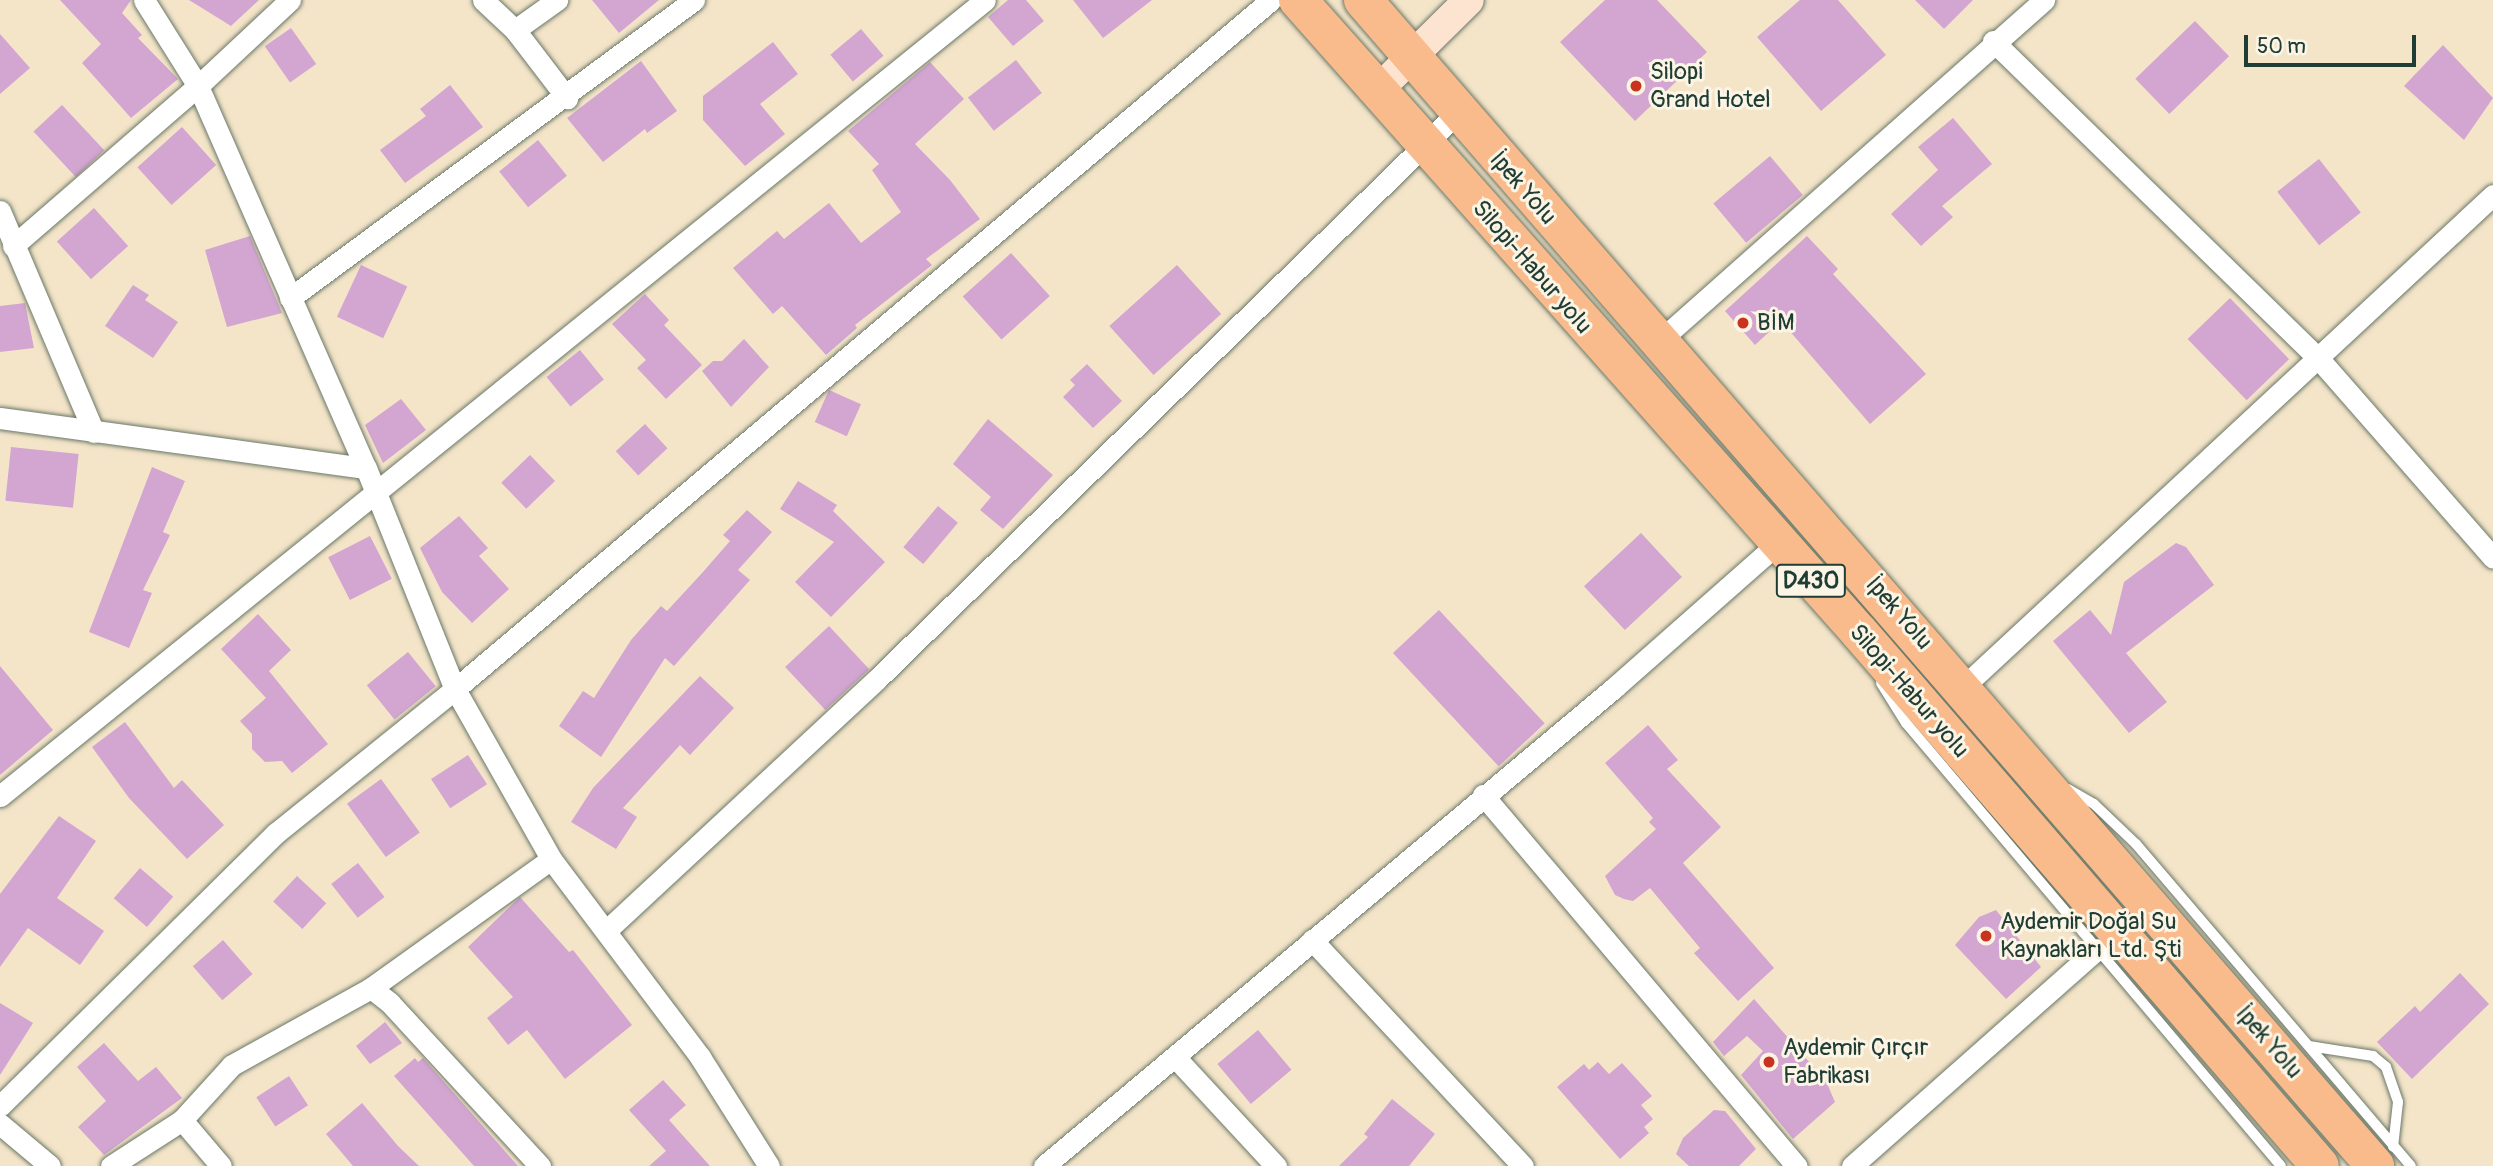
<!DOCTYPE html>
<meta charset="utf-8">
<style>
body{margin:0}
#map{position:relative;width:2493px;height:1166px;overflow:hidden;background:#f4e5c9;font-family:Pangolin,sans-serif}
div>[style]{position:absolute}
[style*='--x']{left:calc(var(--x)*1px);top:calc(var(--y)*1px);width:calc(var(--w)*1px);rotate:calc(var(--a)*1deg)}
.building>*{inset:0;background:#d2a6d1;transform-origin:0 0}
.roads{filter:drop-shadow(0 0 2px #6a7868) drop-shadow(0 0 2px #6a7868)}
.lane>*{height:10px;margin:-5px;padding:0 5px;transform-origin:5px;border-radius:5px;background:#fff}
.street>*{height:21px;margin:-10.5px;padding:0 10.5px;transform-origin:10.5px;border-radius:10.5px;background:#fff}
.secondary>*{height:30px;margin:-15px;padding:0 15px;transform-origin:15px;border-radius:15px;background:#fde4d1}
.highway>*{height:38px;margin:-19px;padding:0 19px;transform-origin:19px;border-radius:19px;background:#fabb8c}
.dots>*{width:19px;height:19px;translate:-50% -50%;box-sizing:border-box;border:4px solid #fcf5e5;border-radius:50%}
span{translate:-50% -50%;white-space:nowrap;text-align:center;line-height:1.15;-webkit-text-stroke:6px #fcf5e5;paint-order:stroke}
.shield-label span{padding:2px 5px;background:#fcf5e5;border:2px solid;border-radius:5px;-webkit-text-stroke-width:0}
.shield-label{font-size:23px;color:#1f3d34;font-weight:700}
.poi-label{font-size:24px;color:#1f3d34}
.left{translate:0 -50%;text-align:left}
.street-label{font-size:24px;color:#1f3d34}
.scale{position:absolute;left:2244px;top:35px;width:172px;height:32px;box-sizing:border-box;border:4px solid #1f3d34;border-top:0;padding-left:9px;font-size:21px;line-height:24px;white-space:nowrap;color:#1f3d34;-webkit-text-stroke:5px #fcf5e5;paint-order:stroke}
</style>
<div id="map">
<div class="building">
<div style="clip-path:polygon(60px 0,131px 0,122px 13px,142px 35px,138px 38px,178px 79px,131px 118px,82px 63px,101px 44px)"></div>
<div style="clip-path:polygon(189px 0,259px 0,231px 26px)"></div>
<div style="clip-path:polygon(592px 0,659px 0,619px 33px)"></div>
<div style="clip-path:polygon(1008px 0,1026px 0,1044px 21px,1013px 46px,988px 17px)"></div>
<div style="clip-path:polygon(1073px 0,1152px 0,1103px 38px)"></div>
<div style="clip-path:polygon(1605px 0,1657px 0,1707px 52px,1635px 121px,1560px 42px)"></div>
<div style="clip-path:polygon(1800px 0,1838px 0,1886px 55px,1821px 111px,1757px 37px)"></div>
<div style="clip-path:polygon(1915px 0,1973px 0,1944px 29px)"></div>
<div style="left:2195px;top:21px;width:49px;height:83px;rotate:46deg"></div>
<div style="left:291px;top:28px;width:44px;height:32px;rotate:55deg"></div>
<div style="left:861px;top:29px;width:35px;height:40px;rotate:50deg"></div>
<div style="clip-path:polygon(0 34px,30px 68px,0 94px)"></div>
<div style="clip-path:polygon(773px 42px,798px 74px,760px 104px,785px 134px,745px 166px,703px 120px,703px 96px)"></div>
<div style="clip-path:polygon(2443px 45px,2493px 98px,2464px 140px,2404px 86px)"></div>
<div style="left:1016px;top:60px;width:42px;height:61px;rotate:52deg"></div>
<div style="clip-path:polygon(641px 61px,677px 111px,647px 133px,645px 129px,603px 162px,567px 118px)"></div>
<div style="clip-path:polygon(930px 62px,964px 99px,915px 144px,950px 180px,980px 219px,926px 259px,932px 265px,855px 325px,857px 328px,826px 355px,782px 306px,773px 314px,733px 268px,777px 231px,784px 239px,829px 203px,861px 243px,901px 212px,872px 170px,879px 164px,848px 131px)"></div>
<div style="clip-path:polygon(450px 85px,483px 127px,405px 183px,380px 150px,426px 116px,420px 109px)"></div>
<div style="left:62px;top:105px;width:62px;height:39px;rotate:47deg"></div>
<div style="clip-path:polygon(1953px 118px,1992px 164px,1942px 206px,1953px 217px,1921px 246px,1891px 214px,1938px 170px,1918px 147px)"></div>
<div style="left:182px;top:127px;width:51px;height:60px;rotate:48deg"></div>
<div style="left:538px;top:140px;width:46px;height:50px;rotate:51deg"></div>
<div style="left:1770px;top:156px;width:51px;height:74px;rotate:50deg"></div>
<div style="left:2319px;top:159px;width:68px;height:53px;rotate:52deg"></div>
<div style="left:94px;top:208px;width:51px;height:50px;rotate:48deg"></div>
<div style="clip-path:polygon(250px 236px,282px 313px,227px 327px,205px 250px)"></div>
<div style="clip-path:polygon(1807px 236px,1838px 269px,1833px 274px,1926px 374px,1870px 424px,1781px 321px,1755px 345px,1725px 311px)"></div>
<div style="left:1011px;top:253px;width:58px;height:65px;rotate:48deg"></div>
<div style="left:361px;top:265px;width:51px;height:57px;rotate:25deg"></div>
<div style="left:1177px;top:265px;width:66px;height:91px;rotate:48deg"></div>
<div style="clip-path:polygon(133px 285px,149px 295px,145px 300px,178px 322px,153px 358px,105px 326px)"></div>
<div style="clip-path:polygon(645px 294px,669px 320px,664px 325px,702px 365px,666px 399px,637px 368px,646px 360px,612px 324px)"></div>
<div style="left:2230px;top:298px;width:85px;height:59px;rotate:46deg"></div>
<div style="clip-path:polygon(25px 303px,34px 348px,0 352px,0 306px)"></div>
<div style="clip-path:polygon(744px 339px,769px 367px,731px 407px,702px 371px,713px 361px,722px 361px)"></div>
<div style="left:580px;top:350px;width:38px;height:43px;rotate:51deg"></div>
<div style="clip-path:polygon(1087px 364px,1122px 401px,1093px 428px,1063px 397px,1075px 385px,1070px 380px)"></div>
<div style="left:829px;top:390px;width:35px;height:35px;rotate:24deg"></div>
<div style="clip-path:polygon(401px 399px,426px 430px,383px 463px,365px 425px)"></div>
<div style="clip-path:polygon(988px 419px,1053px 475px,1003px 529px,980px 510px,991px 497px,953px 464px)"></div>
<div style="left:645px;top:424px;width:33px;height:40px;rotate:47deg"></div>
<div style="left:11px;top:447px;width:68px;height:54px;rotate:6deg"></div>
<div style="left:530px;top:455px;width:36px;height:40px;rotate:46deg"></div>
<div style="clip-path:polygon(152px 467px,185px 481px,163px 532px,170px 535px,143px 590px,152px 593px,129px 648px,89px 632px)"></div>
<div style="clip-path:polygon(798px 481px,837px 505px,833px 511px,885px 562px,831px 617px,795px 582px,834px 542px,780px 509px)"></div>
<div style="left:938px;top:506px;width:26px;height:54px;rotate:40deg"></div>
<div style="clip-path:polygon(747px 510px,772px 532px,738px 570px,750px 580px,674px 666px,665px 658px,601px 757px,559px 726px,583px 691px,594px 698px,631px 640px,661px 606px,667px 611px,703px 572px,730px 541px,723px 535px)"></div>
<div style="clip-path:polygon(459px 516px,488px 548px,479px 556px,509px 589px,472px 623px,442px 592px,420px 548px)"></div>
<div style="left:1641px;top:533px;width:60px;height:78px;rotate:47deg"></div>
<div style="left:370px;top:536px;width:48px;height:47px;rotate:63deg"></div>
<div style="clip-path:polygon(2176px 543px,2186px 547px,2214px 585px,2126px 653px,2167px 702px,2129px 733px,2053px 641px,2090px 610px,2111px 635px,2124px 582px)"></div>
<div style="left:1439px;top:610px;width:155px;height:63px;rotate:47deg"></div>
<div style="clip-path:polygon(258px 614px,291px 650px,269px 671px,328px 744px,292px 773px,282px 761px,265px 762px,252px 749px,252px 734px,240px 721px,266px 698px,221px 649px)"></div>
<div style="left:829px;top:626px;width:59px;height:60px;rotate:47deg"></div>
<div style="left:408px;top:652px;width:44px;height:53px;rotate:51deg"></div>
<div style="clip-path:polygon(0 666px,53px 730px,0 775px)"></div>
<div style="clip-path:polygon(700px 676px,734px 708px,690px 755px,680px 745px,623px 808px,637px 817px,616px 849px,571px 822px,593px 788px)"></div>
<div style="clip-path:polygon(125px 722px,174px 788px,182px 780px,224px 825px,187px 859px,129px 798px,92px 747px)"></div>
<div style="clip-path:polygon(1648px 725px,1678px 760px,1667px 769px,1721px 827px,1683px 863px,1774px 968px,1738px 1001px,1694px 953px,1700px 948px,1650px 888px,1633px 901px,1624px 899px,1615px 895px,1605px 876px,1656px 829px,1649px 822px,1653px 818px,1605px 763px)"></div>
<div style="left:468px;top:755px;width:35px;height:44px;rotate:57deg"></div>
<div style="left:381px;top:779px;width:66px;height:42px;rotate:54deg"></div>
<div style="clip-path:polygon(59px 816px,96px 841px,57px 898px,104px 931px,80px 965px,28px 928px,0 967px,0 894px)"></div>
<div style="left:358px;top:863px;width:43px;height:34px;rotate:52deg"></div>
<div style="left:140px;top:868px;width:44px;height:40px;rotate:41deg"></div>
<div style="left:297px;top:876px;width:40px;height:35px;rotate:43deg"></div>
<div style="clip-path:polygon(520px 897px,569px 952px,573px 950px,632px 1025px,565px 1079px,527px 1030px,508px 1045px,487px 1018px,513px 997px,468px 947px)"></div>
<div style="clip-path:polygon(1996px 910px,2041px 967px,2006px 999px,1955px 945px,1979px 917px)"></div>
<div style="left:223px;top:940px;width:45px;height:40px;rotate:49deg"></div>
<div style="clip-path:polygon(2460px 973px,2489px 1004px,2412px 1079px,2377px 1042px,2415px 1006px,2420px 1012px)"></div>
<div style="clip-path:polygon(1754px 999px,1826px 1081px,1835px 1102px,1793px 1139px,1741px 1075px,1763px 1051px,1747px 1036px,1724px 1056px,1713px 1042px)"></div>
<div style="clip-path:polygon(0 1003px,33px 1023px,0 1075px)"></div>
<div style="clip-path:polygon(385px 1022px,402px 1043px,370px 1064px,356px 1046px)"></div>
<div style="left:1258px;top:1030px;width:52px;height:53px;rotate:50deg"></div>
<div style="clip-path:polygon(104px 1043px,138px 1081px,156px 1067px,182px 1098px,104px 1155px,78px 1127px,106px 1101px,77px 1067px)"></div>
<div style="clip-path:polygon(415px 1058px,418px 1062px,423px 1058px,518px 1166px,474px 1166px,394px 1076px)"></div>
<div style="clip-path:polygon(1598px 1062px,1609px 1074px,1622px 1063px,1652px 1096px,1641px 1105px,1653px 1119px,1644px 1127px,1649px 1133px,1620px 1159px,1557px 1087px,1584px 1064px,1589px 1070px)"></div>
<div style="left:289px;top:1076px;width:35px;height:39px;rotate:57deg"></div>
<div style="clip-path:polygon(663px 1080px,686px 1105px,669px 1120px,710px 1166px,649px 1166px,666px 1151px,629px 1110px)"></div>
<div style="clip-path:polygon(1392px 1099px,1435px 1134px,1409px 1166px,1339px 1166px,1368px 1137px,1364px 1134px)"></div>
<div style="clip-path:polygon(362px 1103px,398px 1146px,419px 1166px,353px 1166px,326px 1134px)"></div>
<div style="clip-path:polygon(1714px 1110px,1725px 1111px,1756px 1149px,1739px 1166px,1689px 1166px,1676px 1154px,1683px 1138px)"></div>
</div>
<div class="roads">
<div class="lane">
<div style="--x:1881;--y:683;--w:47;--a:58"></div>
<div style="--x:1906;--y:723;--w:580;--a:49.75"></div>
<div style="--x:2068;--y:789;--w:30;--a:30"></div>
<div style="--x:2094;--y:804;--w:58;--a:43.6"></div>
<div style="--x:2136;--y:844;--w:423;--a:49.5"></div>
<div style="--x:2309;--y:1046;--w:65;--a:8.9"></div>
<div style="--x:2373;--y:1056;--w:17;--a:40"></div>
<div style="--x:2386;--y:1067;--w:37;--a:71"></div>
<div style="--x:2398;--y:1102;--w:45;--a:96.3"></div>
</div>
<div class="street">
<div style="--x:144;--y:0;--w:102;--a:57.9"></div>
<div style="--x:198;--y:86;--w:417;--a:66.3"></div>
<div style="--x:366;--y:468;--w:238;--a:68.1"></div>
<div style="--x:455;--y:689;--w:195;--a:60.5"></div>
<div style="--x:551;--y:859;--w:248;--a:53"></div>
<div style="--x:700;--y:1057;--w:129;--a:57.7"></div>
<div style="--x:483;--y:0;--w:44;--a:43.2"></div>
<div style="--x:515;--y:30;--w:86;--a:52.6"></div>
<div style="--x:515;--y:30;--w:52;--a:-35.5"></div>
<div style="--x:1993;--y:41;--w:455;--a:44.3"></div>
<div style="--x:2319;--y:359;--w:264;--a:48.8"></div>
<div style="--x:0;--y:211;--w:240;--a:67"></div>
<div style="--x:13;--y:246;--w:245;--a:-40.9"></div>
<div style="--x:198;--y:86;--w:126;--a:-43.1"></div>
<div style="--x:290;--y:298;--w:502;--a:-36.41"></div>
<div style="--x:1658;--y:342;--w:516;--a:-41.54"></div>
<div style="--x:0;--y:418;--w:369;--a:7.8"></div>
<div style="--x:1963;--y:687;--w:723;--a:-42.87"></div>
<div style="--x:1483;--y:795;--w:486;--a:49.8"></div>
<div style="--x:0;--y:796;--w:1266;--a:-38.94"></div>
<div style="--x:608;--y:929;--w:366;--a:-42.9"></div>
<div style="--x:876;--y:680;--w:812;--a:-44.3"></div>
<div style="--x:1312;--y:940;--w:309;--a:47"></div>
<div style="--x:371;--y:988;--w:24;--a:38"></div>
<div style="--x:390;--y:1003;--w:222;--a:47.4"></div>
<div style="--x:1175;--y:1057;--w:149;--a:47.2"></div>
<div style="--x:0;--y:1106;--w:388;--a:-44.7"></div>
<div style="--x:276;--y:833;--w:230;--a:-38.8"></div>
<div style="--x:455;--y:689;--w:1068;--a:-40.18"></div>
<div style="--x:182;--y:1120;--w:60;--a:49.7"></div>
<div style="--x:0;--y:1124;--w:65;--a:40"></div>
<div style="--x:111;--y:1166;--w:85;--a:-32.9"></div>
<div style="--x:182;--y:1120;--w:74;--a:-47.7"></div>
<div style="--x:232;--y:1065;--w:159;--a:-29"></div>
<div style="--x:371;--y:988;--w:221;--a:-35.6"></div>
<div style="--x:1044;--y:1166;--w:745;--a:-39.99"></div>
<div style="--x:1615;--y:687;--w:216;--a:-41.4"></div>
<div style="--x:1852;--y:1166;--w:327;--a:-41.5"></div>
</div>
<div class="secondary">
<div style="--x:1377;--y:91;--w:129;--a:-44.7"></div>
</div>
<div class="highway">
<div style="--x:1298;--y:0;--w:845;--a:48.41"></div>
<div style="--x:1859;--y:632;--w:705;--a:49.2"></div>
<div style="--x:1363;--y:0;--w:1544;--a:49.04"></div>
</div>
</div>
<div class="dots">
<div style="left:1636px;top:86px;background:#c8321e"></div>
<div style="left:1743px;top:323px;background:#c8321e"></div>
<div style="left:1986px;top:936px;background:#c8321e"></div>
<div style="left:1769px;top:1062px;background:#c8321e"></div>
</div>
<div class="shield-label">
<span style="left:1811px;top:581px">D430</span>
</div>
<div class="poi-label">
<span class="left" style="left:1650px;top:86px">Silopi<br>Grand Hotel</span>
<span class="left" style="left:1757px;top:323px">BİM</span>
<span class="left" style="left:2000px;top:936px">Aydemir Doğal Su<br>Kaynakları Ltd. Şti</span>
<span class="left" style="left:1783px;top:1062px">Aydemir Çırçır<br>Fabrikası</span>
</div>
<div class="street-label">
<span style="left:1523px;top:188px;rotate:49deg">İpek Yolu</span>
<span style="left:1532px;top:267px;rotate:49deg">Silopi-Habur yolu</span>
<span style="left:1899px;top:613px;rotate:49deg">İpek Yolu</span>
<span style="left:1909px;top:691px;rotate:49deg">Silopi-Habur yolu</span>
<span style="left:2269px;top:1042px;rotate:49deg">İpek Yolu</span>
</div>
<div class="scale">50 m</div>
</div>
